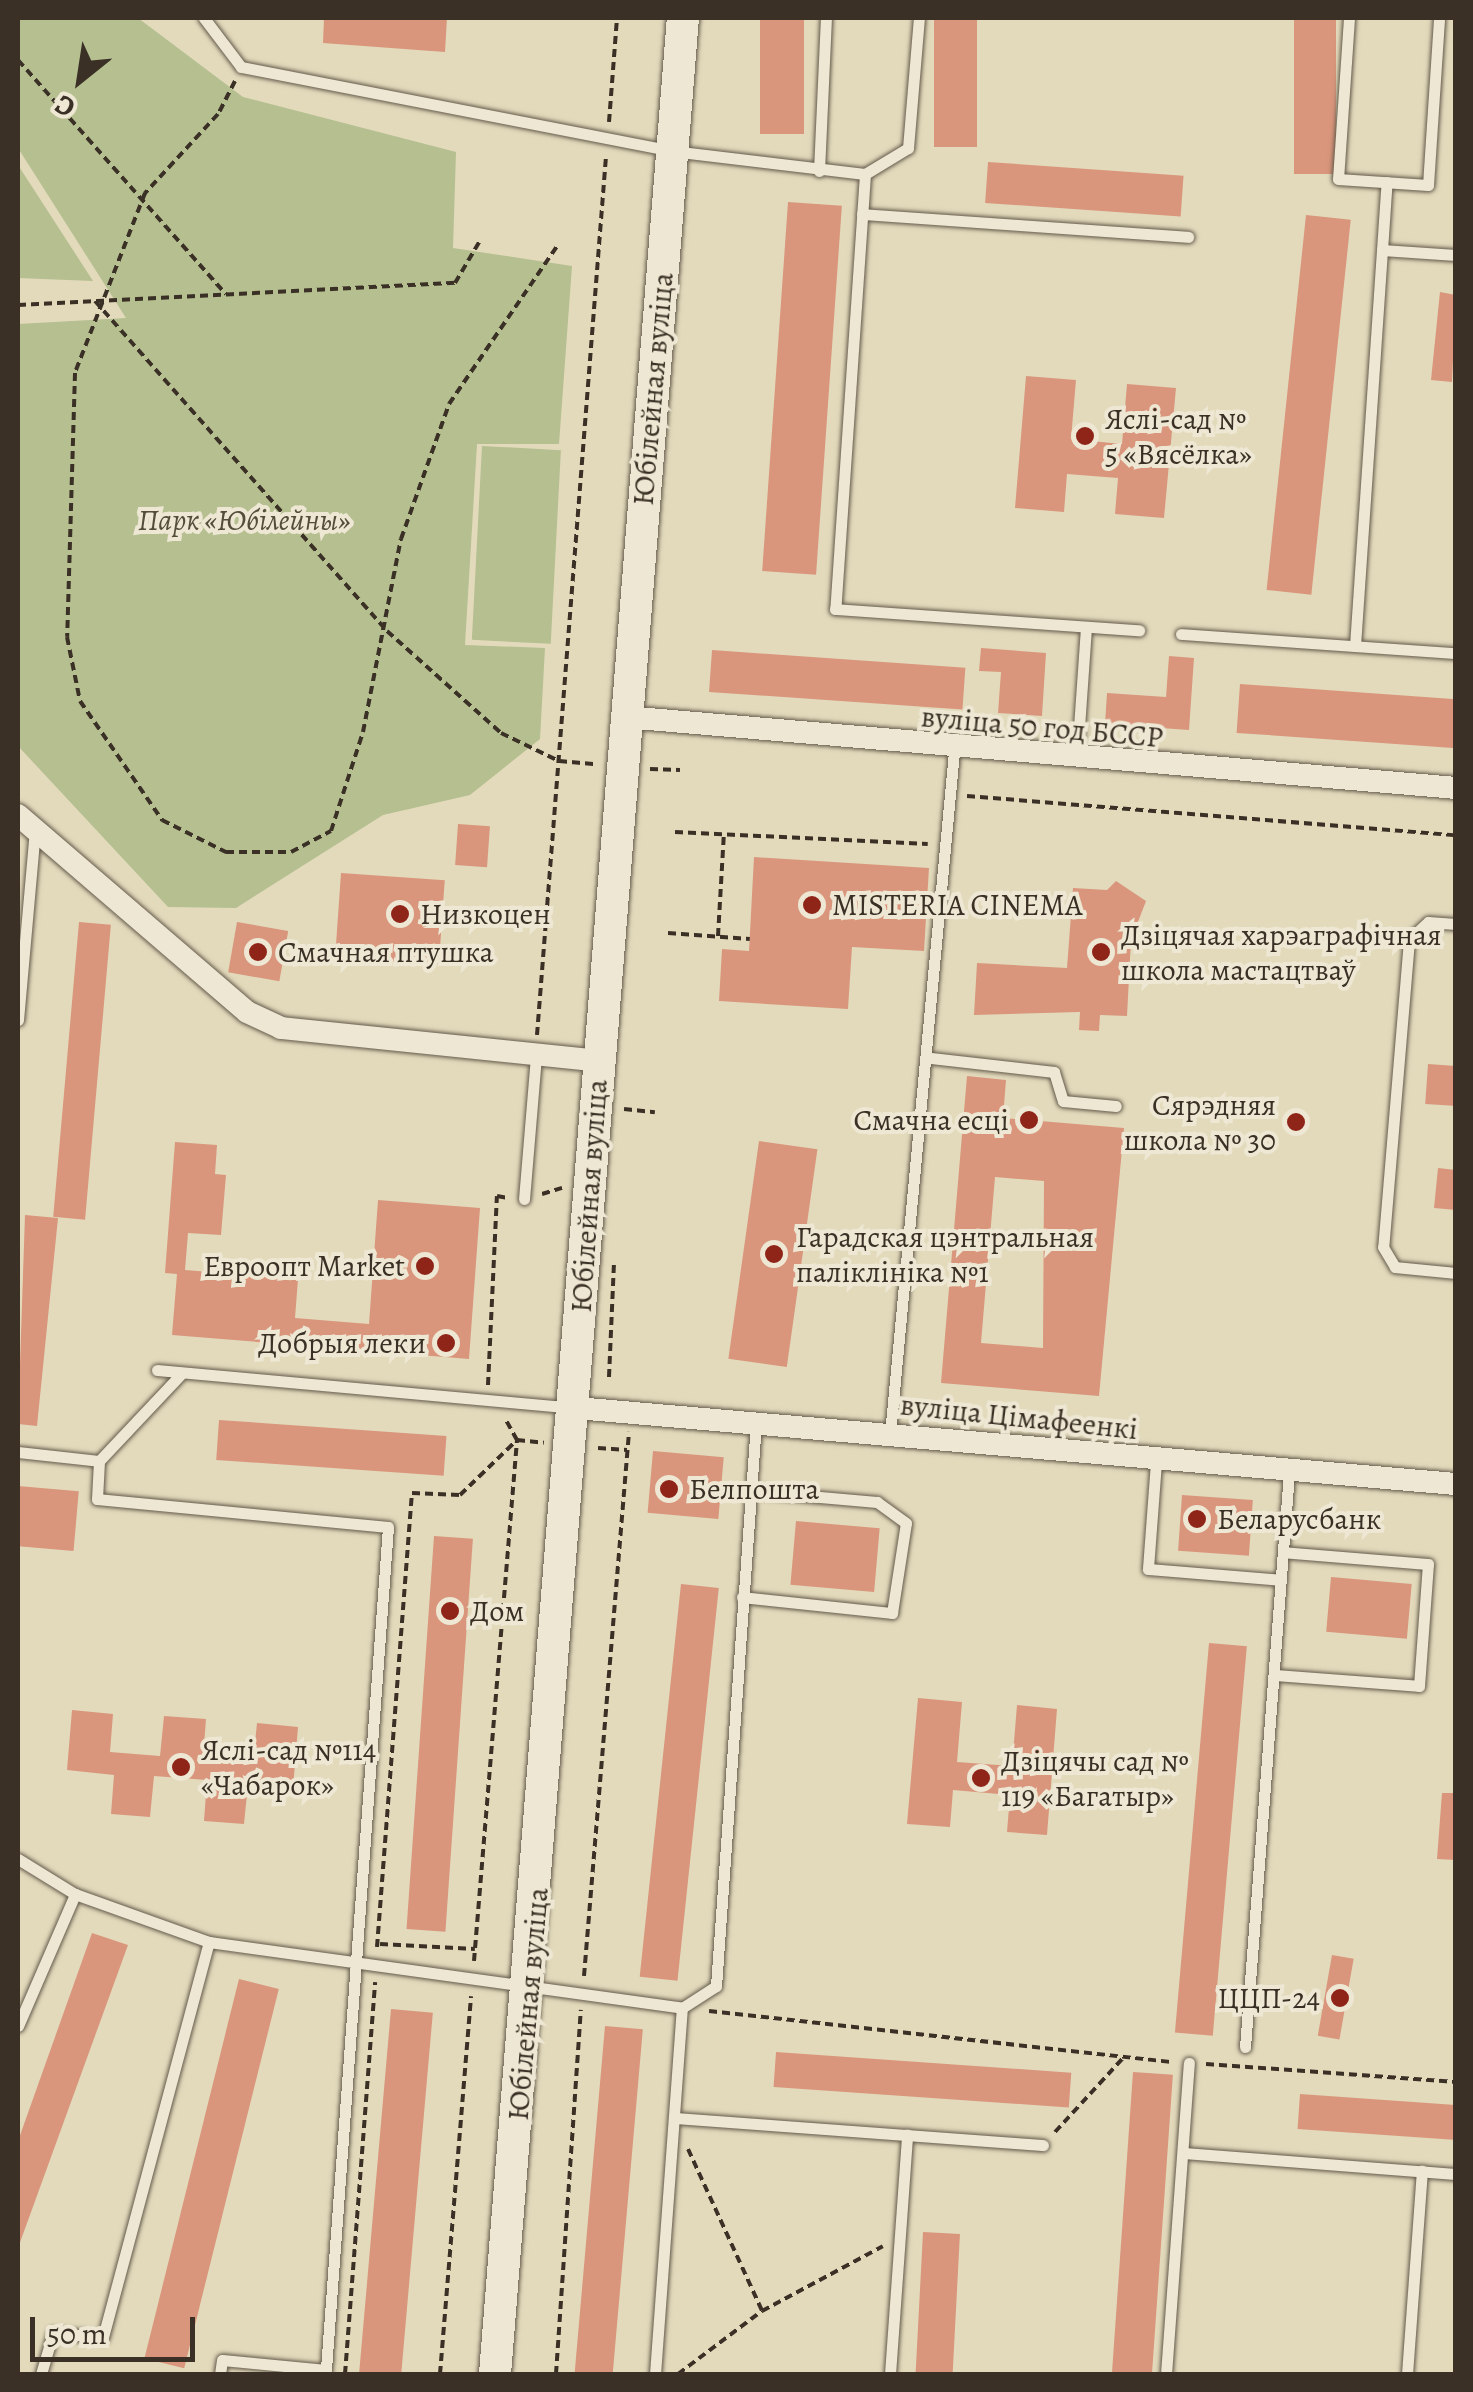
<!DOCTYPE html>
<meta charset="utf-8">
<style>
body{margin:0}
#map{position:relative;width:1473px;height:2392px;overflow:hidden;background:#e3dabc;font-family:Alegreya,serif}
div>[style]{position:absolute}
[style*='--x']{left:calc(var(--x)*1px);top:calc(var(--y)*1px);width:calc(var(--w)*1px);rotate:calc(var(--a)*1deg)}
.green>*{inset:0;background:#b5bf90;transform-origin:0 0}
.building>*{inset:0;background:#d9967c;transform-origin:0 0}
.path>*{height:4px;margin-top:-2px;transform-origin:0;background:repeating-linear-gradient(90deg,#3a3025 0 8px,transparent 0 13px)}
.roads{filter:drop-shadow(0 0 2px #645a4b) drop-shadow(0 0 2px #645a4b)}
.service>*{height:11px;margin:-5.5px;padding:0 5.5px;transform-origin:5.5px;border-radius:5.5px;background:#ede7d3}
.minor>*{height:22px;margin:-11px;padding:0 11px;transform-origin:11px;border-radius:11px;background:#ede7d3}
.secondary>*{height:32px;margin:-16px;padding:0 16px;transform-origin:16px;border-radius:16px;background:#ede7d3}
.dots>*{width:28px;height:28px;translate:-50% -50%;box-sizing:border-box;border:5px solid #ede7d3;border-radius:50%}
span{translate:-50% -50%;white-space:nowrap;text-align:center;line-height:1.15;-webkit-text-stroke:8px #ede7d3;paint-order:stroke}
.street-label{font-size:30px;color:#3a3025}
.poi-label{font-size:30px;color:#3a3025}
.left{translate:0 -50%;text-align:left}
.right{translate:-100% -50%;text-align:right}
.park-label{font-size:30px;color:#534d3a;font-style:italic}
.frame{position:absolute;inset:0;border:20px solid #3a3025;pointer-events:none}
.north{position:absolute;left:30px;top:30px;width:100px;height:100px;-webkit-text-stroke:8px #ede7d3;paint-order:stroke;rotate:210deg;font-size:28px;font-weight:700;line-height:40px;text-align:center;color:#3a3025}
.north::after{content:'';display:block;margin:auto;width:35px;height:45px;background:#3a3025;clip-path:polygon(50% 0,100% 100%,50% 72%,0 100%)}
.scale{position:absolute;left:30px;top:2317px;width:165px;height:45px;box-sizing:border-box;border:5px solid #3a3025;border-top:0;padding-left:12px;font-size:30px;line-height:35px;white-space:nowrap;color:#3a3025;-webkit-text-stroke:8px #ede7d3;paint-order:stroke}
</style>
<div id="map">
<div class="green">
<div style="clip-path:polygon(18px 18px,138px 18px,243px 97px,456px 152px,453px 248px,572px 266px,559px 444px,477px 444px,465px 645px,545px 648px,540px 739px,470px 795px,383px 815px,236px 908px,168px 907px,18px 746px,18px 324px,126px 318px,18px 148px)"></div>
<div style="clip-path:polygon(18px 165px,93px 281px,18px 278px)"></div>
<div style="left:482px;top:446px;width:79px;height:194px;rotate:3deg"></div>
</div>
<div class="building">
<div style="clip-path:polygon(324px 18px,447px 18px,445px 52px,323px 43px)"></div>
<div style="left:760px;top:18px;width:44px;height:116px"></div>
<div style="left:934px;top:18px;width:43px;height:129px"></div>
<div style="left:1294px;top:18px;width:42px;height:156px"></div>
<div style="left:988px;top:162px;width:196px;height:41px;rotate:4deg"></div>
<div style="left:788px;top:202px;width:54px;height:370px;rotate:4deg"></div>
<div style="left:1306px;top:215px;width:45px;height:377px;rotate:6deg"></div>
<div style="clip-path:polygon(1440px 292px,1456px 295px,1452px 382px,1431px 380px)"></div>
<div style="clip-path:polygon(1026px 376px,1076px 380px,1071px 439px,1122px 444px,1127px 384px,1176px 388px,1164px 518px,1115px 514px,1118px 478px,1067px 474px,1064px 512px,1015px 508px)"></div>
<div style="clip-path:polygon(981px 648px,1046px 653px,1042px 716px,998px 713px,1001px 672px,979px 671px)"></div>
<div style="left:712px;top:650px;width:254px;height:42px;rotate:4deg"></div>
<div style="clip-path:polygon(1169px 656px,1194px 658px,1189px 730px,1105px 724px,1107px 693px,1166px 697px)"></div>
<div style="left:1240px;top:684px;width:217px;height:49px;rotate:4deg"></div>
<div style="left:458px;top:824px;width:32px;height:41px;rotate:4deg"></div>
<div style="clip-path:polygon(754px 857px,929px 868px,924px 951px,852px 947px,848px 1009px,719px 1001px,722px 949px,749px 951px)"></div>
<div style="left:341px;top:873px;width:104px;height:85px;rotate:4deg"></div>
<div style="clip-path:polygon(1116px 881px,1146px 901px,1131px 940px,1127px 1016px,1100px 1015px,1099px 1031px,1079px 1030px,1080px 1012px,974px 1015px,977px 963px,1067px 968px,1073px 888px,1107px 890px)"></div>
<div style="left:79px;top:922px;width:32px;height:296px;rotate:5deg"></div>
<div style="left:237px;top:922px;width:52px;height:51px;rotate:10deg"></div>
<div style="left:1428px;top:1064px;width:28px;height:40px;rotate:4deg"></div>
<div style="clip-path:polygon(evenodd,967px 1076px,1006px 1080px,1003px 1118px,1124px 1128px,1099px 1396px,941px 1383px,967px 1076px,995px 1177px,1044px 1181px,1043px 1348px,981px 1343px,995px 1177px)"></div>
<div style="left:759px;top:1141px;width:59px;height:220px;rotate:8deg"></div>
<div style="clip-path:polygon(175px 1142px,217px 1145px,215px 1174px,226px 1175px,221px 1235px,188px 1233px,185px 1270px,298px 1279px,295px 1318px,369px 1324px,378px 1200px,480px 1208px,469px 1359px,172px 1335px,177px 1274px,165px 1273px)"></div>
<div style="clip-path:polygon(1438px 1168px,1456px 1170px,1456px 1210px,1434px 1208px)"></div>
<div style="clip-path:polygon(25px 1215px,58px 1218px,37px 1426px,18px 1424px)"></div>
<div style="left:219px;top:1420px;width:228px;height:40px;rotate:4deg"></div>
<div style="left:653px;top:1451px;width:71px;height:62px;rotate:5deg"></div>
<div style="left:18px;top:1486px;width:61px;height:60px;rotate:5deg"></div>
<div style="left:1182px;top:1495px;width:71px;height:56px;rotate:4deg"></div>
<div style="left:796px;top:1521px;width:84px;height:64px;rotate:5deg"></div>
<div style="left:434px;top:1536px;width:39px;height:394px;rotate:4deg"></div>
<div style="left:1331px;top:1577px;width:81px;height:55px;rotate:5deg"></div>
<div style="left:681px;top:1584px;width:38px;height:395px;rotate:6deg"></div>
<div style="left:1209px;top:1643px;width:38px;height:391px;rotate:5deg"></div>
<div style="clip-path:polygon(918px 1698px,962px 1702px,957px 1762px,1012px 1766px,1017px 1705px,1057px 1709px,1047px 1835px,1007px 1832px,1010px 1795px,953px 1790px,950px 1827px,907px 1824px)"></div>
<div style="clip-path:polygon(72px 1710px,113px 1714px,110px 1752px,160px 1756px,164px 1716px,206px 1719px,203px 1759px,253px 1763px,257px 1723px,298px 1727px,293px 1788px,248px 1784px,244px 1824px,204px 1821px,207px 1780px,154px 1776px,150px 1817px,111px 1814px,114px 1775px,67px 1770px)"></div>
<div style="clip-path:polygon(1442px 1793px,1456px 1793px,1456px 1860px,1437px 1859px)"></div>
<div style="clip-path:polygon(92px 1933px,128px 1945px,18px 2248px,18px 2141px)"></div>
<div style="left:1332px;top:1955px;width:22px;height:82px;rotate:10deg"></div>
<div style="left:239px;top:1979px;width:41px;height:391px;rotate:14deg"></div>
<div style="left:391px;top:2009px;width:42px;height:366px;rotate:5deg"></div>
<div style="left:605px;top:2026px;width:38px;height:349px;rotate:5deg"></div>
<div style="left:776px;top:2052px;width:296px;height:35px;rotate:4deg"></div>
<div style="left:1133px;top:2072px;width:40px;height:303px;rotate:4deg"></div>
<div style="left:1300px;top:2094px;width:156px;height:35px;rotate:4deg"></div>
<div style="left:923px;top:2232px;width:37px;height:142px;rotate:3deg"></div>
</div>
<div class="path">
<div style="--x:18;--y:60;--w:313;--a:48.4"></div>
<div style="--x:235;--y:81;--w:37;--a:117"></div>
<div style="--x:218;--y:114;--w:108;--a:132.7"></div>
<div style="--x:145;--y:193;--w:193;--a:111.3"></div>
<div style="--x:75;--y:373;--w:264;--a:91.7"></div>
<div style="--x:67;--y:637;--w:65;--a:78.5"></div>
<div style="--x:80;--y:701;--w:145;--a:55.4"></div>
<div style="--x:162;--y:820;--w:72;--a:26.6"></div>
<div style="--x:226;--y:852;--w:65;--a:0"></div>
<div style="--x:291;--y:852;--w:45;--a:-27.7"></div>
<div style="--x:331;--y:831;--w:104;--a:-72.1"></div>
<div style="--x:363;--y:732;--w:197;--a:-78.9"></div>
<div style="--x:401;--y:539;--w:143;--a:-70.4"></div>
<div style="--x:449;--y:404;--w:191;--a:-55.6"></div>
<div style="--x:609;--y:122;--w:104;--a:-85.6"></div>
<div style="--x:95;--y:301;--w:441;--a:48.5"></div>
<div style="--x:387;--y:631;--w:153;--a:41.8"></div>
<div style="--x:501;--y:733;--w:64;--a:25.8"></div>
<div style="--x:559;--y:761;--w:37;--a:5"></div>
<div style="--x:18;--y:305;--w:438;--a:-2.9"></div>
<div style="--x:455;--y:283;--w:51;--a:-59.4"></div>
<div style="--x:650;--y:769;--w:30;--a:2"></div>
<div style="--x:967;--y:796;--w:491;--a:4.6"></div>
<div style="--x:675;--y:832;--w:253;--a:2.7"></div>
<div style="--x:668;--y:933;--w:82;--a:4.2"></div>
<div style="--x:718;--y:936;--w:103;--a:-86.7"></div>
<div style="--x:537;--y:1035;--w:881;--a:-85.51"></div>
<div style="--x:624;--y:1109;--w:31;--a:6"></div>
<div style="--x:542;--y:1194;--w:21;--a:-17"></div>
<div style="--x:609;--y:1377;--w:113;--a:-87.5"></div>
<div style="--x:488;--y:1385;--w:189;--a:-87.3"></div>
<div style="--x:497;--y:1196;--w:11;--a:10"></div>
<div style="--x:598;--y:1448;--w:29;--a:4"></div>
<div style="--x:380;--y:1944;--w:95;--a:3"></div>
<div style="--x:377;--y:1947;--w:455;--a:-85.6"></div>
<div style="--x:412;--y:1493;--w:48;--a:2.4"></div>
<div style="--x:460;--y:1495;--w:79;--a:-44"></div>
<div style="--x:517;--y:1440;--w:27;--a:6"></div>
<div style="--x:474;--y:1961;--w:523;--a:-85.28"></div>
<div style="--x:517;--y:1440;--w:23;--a:-119"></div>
<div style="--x:584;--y:1976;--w:546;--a:-85.27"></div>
<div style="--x:709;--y:2011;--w:466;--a:6.3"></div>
<div style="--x:1206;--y:2064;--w:251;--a:4.1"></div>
<div style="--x:1055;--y:2132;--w:100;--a:-47.4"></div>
<div style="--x:688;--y:2149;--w:178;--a:65.4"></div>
<div style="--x:345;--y:2374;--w:393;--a:-85.6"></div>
<div style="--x:440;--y:2374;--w:379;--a:-85.3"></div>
<div style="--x:556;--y:2374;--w:365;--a:-86.1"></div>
<div style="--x:678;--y:2374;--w:105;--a:-36.9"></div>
<div style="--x:762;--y:2311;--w:137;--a:-28.2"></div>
</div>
<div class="roads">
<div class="service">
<div style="--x:204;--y:18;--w:61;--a:52.9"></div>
<div style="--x:241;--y:67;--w:439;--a:11"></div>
<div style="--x:672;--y:151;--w:194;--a:6.8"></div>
<div style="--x:865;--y:174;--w:50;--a:-31.2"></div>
<div style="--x:908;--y:148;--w:130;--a:-85.2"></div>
<div style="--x:1349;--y:18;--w:161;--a:93.9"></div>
<div style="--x:1338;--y:179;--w:90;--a:3.8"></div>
<div style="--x:1428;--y:185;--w:167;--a:-86.2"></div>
<div style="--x:819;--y:171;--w:153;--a:-87.4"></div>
<div style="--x:865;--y:174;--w:436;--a:93.9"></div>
<div style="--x:835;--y:609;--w:305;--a:4"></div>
<div style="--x:862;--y:214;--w:327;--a:4"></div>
<div style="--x:1382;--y:250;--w:74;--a:3.9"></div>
<div style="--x:1181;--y:634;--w:276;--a:4"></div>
<div style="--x:1355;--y:646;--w:465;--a:-86.1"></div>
<div style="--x:1077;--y:756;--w:129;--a:-86"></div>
<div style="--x:1456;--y:924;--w:28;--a:-176"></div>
<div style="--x:1428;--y:922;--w:26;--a:137"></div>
<div style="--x:1409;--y:940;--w:308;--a:94.8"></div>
<div style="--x:1383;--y:1247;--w:23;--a:59"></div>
<div style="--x:1395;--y:1267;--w:61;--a:5.6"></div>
<div style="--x:18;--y:1020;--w:192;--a:-84.9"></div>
<div style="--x:931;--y:1058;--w:124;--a:6.5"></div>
<div style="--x:1054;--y:1072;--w:30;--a:73"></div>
<div style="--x:1063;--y:1101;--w:53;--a:5.4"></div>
<div style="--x:524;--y:1199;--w:144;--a:-85.2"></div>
<div style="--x:157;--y:1370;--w:412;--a:5.2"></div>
<div style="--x:890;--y:1434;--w:685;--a:-84.64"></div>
<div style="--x:18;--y:1452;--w:81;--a:6.3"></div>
<div style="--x:99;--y:1461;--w:121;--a:-46.7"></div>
<div style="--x:99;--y:1461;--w:38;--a:93"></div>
<div style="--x:97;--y:1499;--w:292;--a:5.5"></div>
<div style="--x:388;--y:1527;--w:845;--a:94.21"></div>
<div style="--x:326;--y:2370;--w:104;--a:-174.5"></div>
<div style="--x:222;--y:2360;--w:14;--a:98"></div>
<div style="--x:1156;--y:1462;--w:107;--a:94.3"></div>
<div style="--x:1148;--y:1569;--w:133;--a:4.7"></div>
<div style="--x:742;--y:1597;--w:151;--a:6.1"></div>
<div style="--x:892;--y:1613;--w:91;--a:-81.2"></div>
<div style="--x:906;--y:1523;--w:36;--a:-144"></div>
<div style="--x:877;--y:1502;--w:126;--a:-175"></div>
<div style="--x:1274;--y:1675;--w:145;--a:4.3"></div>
<div style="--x:1419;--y:1686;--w:122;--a:-85.8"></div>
<div style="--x:1428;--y:1564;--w:145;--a:-175.3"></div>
<div style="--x:18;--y:1859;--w:67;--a:31.6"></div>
<div style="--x:75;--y:1894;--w:142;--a:19.7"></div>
<div style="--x:209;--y:1942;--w:478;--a:7.9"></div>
<div style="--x:682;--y:2008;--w:40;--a:-32.9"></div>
<div style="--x:716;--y:1986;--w:564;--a:-85.94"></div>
<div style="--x:18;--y:2026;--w:144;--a:-66.6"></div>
<div style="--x:1245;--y:2047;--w:577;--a:-85.62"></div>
<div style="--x:674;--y:2118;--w:370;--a:4.2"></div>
<div style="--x:1183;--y:2153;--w:274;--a:4.4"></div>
<div style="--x:41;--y:2374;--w:43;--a:-73.7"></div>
<div style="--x:53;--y:2333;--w:50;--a:4.6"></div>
<div style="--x:103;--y:2337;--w:409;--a:-75"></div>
<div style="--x:655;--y:2374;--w:367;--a:-85.8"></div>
<div style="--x:890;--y:2374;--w:240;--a:-85.9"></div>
<div style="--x:1166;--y:2374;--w:312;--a:-85.8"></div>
<div style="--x:1407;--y:2374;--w:204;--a:-85.8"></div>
</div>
<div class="minor">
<div style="--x:625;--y:717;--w:834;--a:4.88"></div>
<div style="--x:18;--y:815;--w:302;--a:40.7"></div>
<div style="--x:247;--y:1012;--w:38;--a:25"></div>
<div style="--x:281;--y:1028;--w:319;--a:5.9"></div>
<div style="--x:576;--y:1408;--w:883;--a:4.94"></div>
</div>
<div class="secondary">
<div style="--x:495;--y:2374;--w:2363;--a:-85.44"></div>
</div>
</div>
<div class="dots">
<div style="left:1085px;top:436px;background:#8f2418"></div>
<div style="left:812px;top:905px;background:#8f2418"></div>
<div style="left:400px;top:914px;background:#8f2418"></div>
<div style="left:258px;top:952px;background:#8f2418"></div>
<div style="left:1101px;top:952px;background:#8f2418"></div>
<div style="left:1029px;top:1120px;background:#8f2418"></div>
<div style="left:1296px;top:1122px;background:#8f2418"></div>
<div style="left:774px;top:1254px;background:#8f2418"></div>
<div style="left:425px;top:1266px;background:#8f2418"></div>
<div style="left:446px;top:1343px;background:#8f2418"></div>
<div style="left:669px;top:1489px;background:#8f2418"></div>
<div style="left:1197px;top:1519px;background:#8f2418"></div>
<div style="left:450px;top:1611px;background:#8f2418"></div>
<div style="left:181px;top:1767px;background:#8f2418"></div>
<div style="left:981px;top:1778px;background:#8f2418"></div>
<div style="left:1340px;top:1998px;background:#8f2418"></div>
</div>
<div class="street-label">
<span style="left:653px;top:389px;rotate:-85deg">Юбілейная вуліца</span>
<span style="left:1042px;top:727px;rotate:5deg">вуліца 50 год БССР</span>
<span style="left:589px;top:1196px;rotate:-86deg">Юбілейная вуліца</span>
<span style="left:1019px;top:1417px;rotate:6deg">вуліца Цімафеенкі</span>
<span style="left:528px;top:2004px;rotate:-85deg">Юбілейная вуліца</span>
</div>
<div class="poi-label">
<span class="left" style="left:1105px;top:436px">Яслі-сад №<br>5 «Вясёлка»</span>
<span class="left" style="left:832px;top:905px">MISTERIA CINEMA</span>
<span class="left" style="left:420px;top:914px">Низкоцен</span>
<span class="left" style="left:1121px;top:952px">Дзіцячая харэаграфічная<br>школа мастацтваў</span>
<span class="left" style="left:278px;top:952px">Смачная птушка</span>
<span class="right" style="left:1276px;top:1122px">Сярэдняя<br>школа № 30</span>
<span class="right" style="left:1009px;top:1120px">Смачна есцi</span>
<span class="left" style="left:796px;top:1254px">Гарадская цэнтральная<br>паліклініка №1</span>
<span class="right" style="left:405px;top:1266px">Евроопт Market</span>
<span class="right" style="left:426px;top:1343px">Добрыя леки</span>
<span class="left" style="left:689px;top:1489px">Белпошта</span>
<span class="left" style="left:1217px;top:1519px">Беларусбанк</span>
<span class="left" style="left:470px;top:1611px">Дом</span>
<span class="left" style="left:201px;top:1767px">Яслі-сад №114<br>«Чабарок»</span>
<span class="left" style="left:1001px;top:1778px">Дзіцячы сад №<br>119 «Багатыр»</span>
<span class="right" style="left:1320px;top:1998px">ЦЦП-24</span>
</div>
<div class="park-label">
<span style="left:244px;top:520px">Парк «Юбілейны»</span>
</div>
<div class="frame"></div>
<div class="north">С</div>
<div class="scale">50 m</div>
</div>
